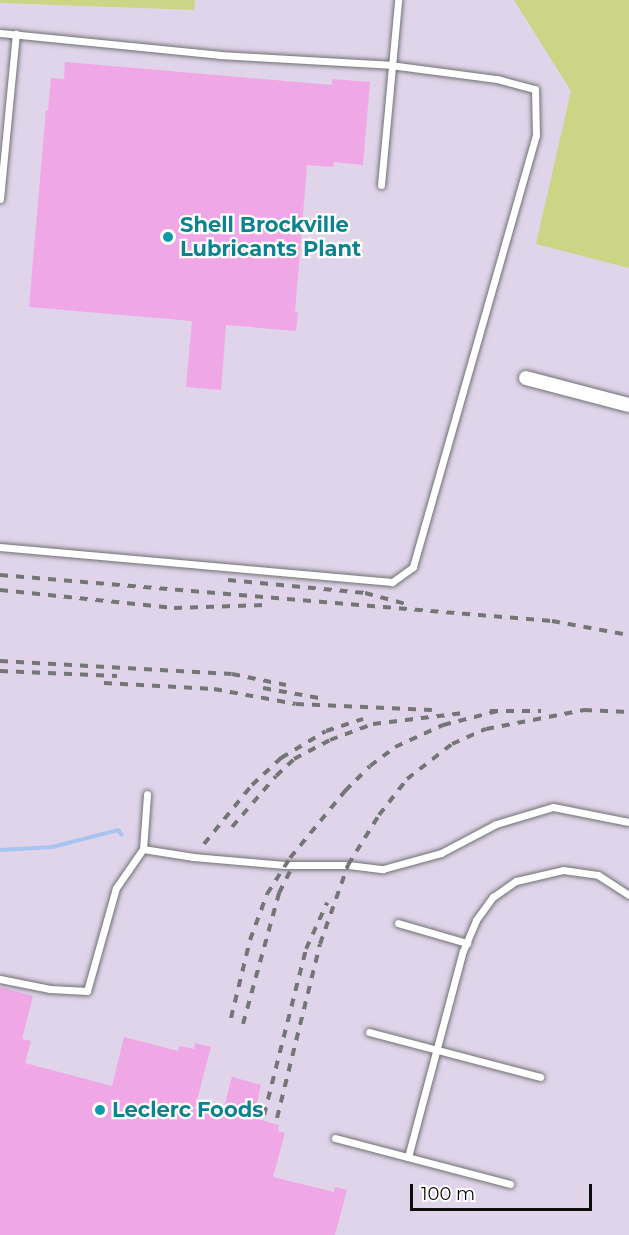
<!DOCTYPE html>
<style>
body{margin:0}
#map{position:relative;width:629px;height:1235px;overflow:hidden;background:#e2e3e6;font-family:Montserrat,sans-serif}
div>[style]{position:absolute}
[style*='--x']{left:calc(var(--x)*1px);top:calc(var(--y)*1px);width:calc(var(--w)*1px);rotate:calc(var(--a)*1deg)}
.industrial>*{inset:0;background:#dfd4e9}
.green>*{inset:0;background:#ccd585}
.stream>*{height:4px;margin:-2px;padding:0 2px;transform-origin:2px;border-radius:2px;background:#a8c4f0}
.building>*{inset:0;background:#f0a7e6}
.roads{filter:drop-shadow(0 0 2px #707173) drop-shadow(0 0 2px #707173)}
.service>*{height:7px;margin:-3.5px;padding:0 3.5px;transform-origin:3.5px;border-radius:3.5px;background:#fff}
.minor>*{height:14px;margin:-7px;padding:0 7px;transform-origin:7px;border-radius:7px;background:#fff}
.rail>*{height:4px;margin-top:-2px;transform-origin:0;background:repeating-linear-gradient(90deg,#747577 0 8px,transparent 0 16px)}
.dots>*{width:16px;height:16px;translate:-50% -50%;box-sizing:border-box;border:3px solid #fff;border-radius:50%}
span{translate:-50% -50%;white-space:nowrap;text-align:center;line-height:1.15;-webkit-text-stroke:4.5px #fff;paint-order:stroke}
.culture-label{font-size:21px;color:#0d838f;font-weight:700}
.left{translate:0 -50%;text-align:left}
.scale{position:absolute;left:410px;top:1184px;width:182px;height:27px;box-sizing:border-box;border:3px solid #0c0c0d;border-top:0;padding-left:8px;font-size:18px;line-height:21px;white-space:nowrap;color:#0c0c0d;-webkit-text-stroke:4px #fff;paint-order:stroke}
</style>
<div id="map">
<div class="industrial">
<div style="clip-path:polygon(195px 0,629px 0,629px 1235px,0 1235px,0 3px,194px 10px)"></div>
</div>
<div class="green">
<div style="clip-path:polygon(0 0,195px 0,194px 10px,0 3px)"></div>
<div style="clip-path:polygon(514px 0,629px 0,629px 268px,536px 244px,571px 91px)"></div>
</div>
<div class="stream">
<div style="--x:0;--y:850;--w:52;--a:-3.3"></div>
<div style="--x:52;--y:847;--w:68;--a:-14.4"></div>
<div style="--x:118;--y:830;--w:6;--a:51"></div>
</div>
<div class="building">
<div style="clip-path:polygon(65px 62px,332px 85px,332px 79px,370px 82px,363px 165px,334px 162px,333px 167px,307px 165px,295px 312px,298px 312px,296px 331px,226px 325px,221px 390px,186px 387px,192px 321px,29px 307px,46px 110px,48px 111px,51px 78px,64px 79px)"></div>
<div style="clip-path:polygon(0 987px,33px 996px,22px 1039px,31px 1041px,25px 1063px,112px 1086px,124px 1037px,178px 1051px,179px 1046px,194px 1049px,195px 1043px,211px 1047px,195px 1108px,222px 1115px,232px 1077px,261px 1085px,257px 1103px,262px 1104px,258px 1119px,279px 1125px,278px 1131px,285px 1133px,273px 1177px,334px 1192px,335px 1187px,347px 1190px,335px 1235px,0 1235px)"></div>
</div>
<div class="roads">
<div class="service">
<div style="--x:0;--y:33;--w:220;--a:5.7"></div>
<div style="--x:219;--y:55;--w:171;--a:3.3"></div>
<div style="--x:390;--y:65;--w:108;--a:7.5"></div>
<div style="--x:497;--y:79;--w:39;--a:15"></div>
<div style="--x:535;--y:89;--w:46;--a:88.8"></div>
<div style="--x:536;--y:135;--w:449;--a:105.9"></div>
<div style="--x:413;--y:567;--w:26;--a:144"></div>
<div style="--x:392;--y:582;--w:394;--a:-174.9"></div>
<div style="--x:381;--y:185;--w:186;--a:-84.7"></div>
<div style="--x:0;--y:199;--w:166;--a:-84.5"></div>
<div style="--x:143;--y:849;--w:55;--a:-85.8"></div>
<div style="--x:398;--y:923;--w:72;--a:16.2"></div>
<div style="--x:0;--y:979;--w:51;--a:11.3"></div>
<div style="--x:50;--y:989;--w:37;--a:3"></div>
<div style="--x:87;--y:991;--w:107;--a:-74.3"></div>
<div style="--x:116;--y:888;--w:47;--a:-55.3"></div>
<div style="--x:143;--y:849;--w:51;--a:9.1"></div>
<div style="--x:193;--y:857;--w:92;--a:5"></div>
<div style="--x:285;--y:865;--w:63;--a:0"></div>
<div style="--x:348;--y:865;--w:35;--a:7"></div>
<div style="--x:383;--y:869;--w:60;--a:-15.4"></div>
<div style="--x:441;--y:853;--w:62;--a:-27.8"></div>
<div style="--x:496;--y:824;--w:59;--a:-16.6"></div>
<div style="--x:553;--y:807;--w:77;--a:11.2"></div>
<div style="--x:369;--y:1032;--w:177;--a:14.7"></div>
<div style="--x:335;--y:1138;--w:181;--a:14.7"></div>
<div style="--x:408;--y:1157;--w:213;--a:-75.1"></div>
<div style="--x:463;--y:951;--w:34;--a:-67"></div>
<div style="--x:476;--y:920;--w:29;--a:-54"></div>
<div style="--x:493;--y:897;--w:28;--a:-35"></div>
<div style="--x:516;--y:881;--w:48;--a:-13.2"></div>
<div style="--x:563;--y:870;--w:35;--a:8"></div>
<div style="--x:598;--y:875;--w:37;--a:33"></div>
</div>
<div class="minor">
<div style="--x:526;--y:378;--w:106;--a:14.7"></div>
</div>
</div>
<div class="rail">
<div style="--x:0;--y:575;--w:554;--a:4.76"></div>
<div style="--x:552;--y:621;--w:78;--a:10.3"></div>
<div style="--x:228;--y:580;--w:138;--a:5.4"></div>
<div style="--x:365;--y:593;--w:42;--a:15"></div>
<div style="--x:0;--y:590;--w:175;--a:5.9"></div>
<div style="--x:174;--y:608;--w:92;--a:-1.9"></div>
<div style="--x:0;--y:661;--w:232;--a:3.2"></div>
<div style="--x:232;--y:674;--w:55;--a:11.5"></div>
<div style="--x:0;--y:671;--w:117;--a:2.4"></div>
<div style="--x:104;--y:683;--w:110;--a:3.1"></div>
<div style="--x:214;--y:689;--w:83;--a:10.4"></div>
<div style="--x:296;--y:704;--w:136;--a:2.5"></div>
<div style="--x:263;--y:688;--w:57;--a:10.1"></div>
<div style="--x:490;--y:711;--w:51;--a:0"></div>
<div style="--x:232;--y:827;--w:67;--a:-49.2"></div>
<div style="--x:276;--y:776;--w:25;--a:-43"></div>
<div style="--x:294;--y:759;--w:41;--a:-27.8"></div>
<div style="--x:330;--y:740;--w:46;--a:-20.4"></div>
<div style="--x:373;--y:724;--w:91;--a:-7"></div>
<div style="--x:204;--y:844;--w:76;--a:-50.9"></div>
<div style="--x:252;--y:785;--w:40;--a:-43"></div>
<div style="--x:281;--y:758;--w:52;--a:-31"></div>
<div style="--x:326;--y:731;--w:39;--a:-18"></div>
<div style="--x:231;--y:1018;--w:80;--a:-76.3"></div>
<div style="--x:250;--y:940;--w:49;--a:-69.7"></div>
<div style="--x:267;--y:894;--w:43;--a:-57.4"></div>
<div style="--x:290;--y:858;--w:87;--a:-50.6"></div>
<div style="--x:345;--y:791;--w:35;--a:-45"></div>
<div style="--x:370;--y:766;--w:31;--a:-37"></div>
<div style="--x:395;--y:747;--w:53;--a:-24.6"></div>
<div style="--x:443;--y:725;--w:57;--a:-14.3"></div>
<div style="--x:243;--y:1024;--w:136;--a:-74.6"></div>
<div style="--x:279;--y:893;--w:27;--a:-63"></div>
<div style="--x:264;--y:1115;--w:171;--a:-75.8"></div>
<div style="--x:306;--y:949;--w:51;--a:-65.5"></div>
<div style="--x:277;--y:1118;--w:179;--a:-76.1"></div>
<div style="--x:320;--y:944;--w:84;--a:-70.5"></div>
<div style="--x:348;--y:865;--w:59;--a:-58.2"></div>
<div style="--x:379;--y:815;--w:46;--a:-52.1"></div>
<div style="--x:407;--y:779;--w:57;--a:-37.9"></div>
<div style="--x:452;--y:744;--w:37;--a:-24"></div>
<div style="--x:486;--y:729;--w:100;--a:-11"></div>
<div style="--x:584;--y:710;--w:45;--a:2.5"></div>
</div>
<div class="dots">
<div style="left:168px;top:237px;background:#0f9aa8"></div>
<div style="left:100px;top:1110px;background:#0f9aa8"></div>
</div>
<div class="culture-label">
<span class="left" style="left:180px;top:237px">Shell Brockville<br>Lubricants Plant</span>
<span class="left" style="left:112px;top:1110px">Leclerc Foods</span>
</div>
<div class="scale">100 m</div>
</div>
